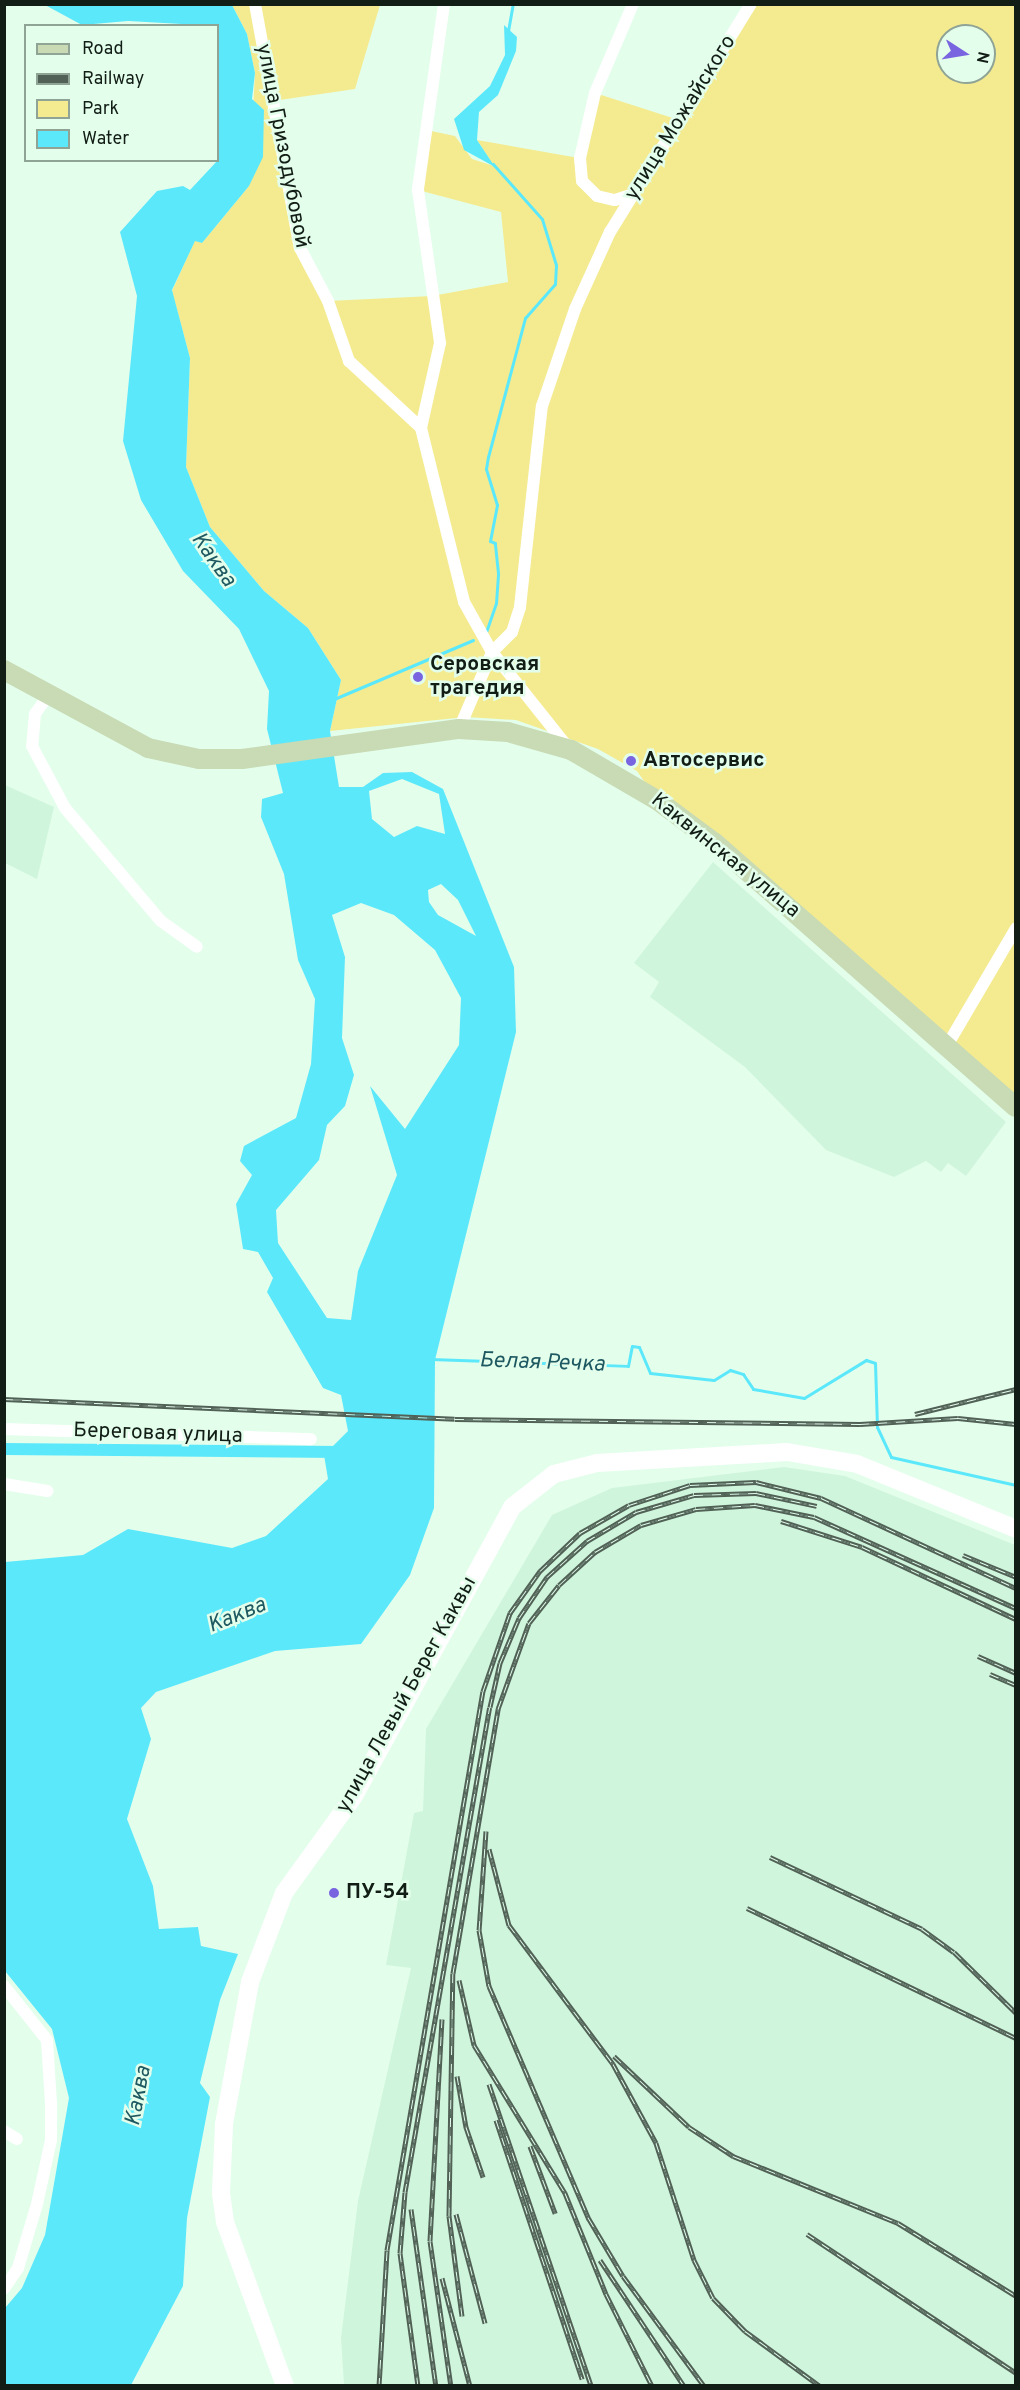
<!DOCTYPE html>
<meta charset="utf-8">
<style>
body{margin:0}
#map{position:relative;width:1020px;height:2390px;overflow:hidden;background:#e4feec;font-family:Overpass,sans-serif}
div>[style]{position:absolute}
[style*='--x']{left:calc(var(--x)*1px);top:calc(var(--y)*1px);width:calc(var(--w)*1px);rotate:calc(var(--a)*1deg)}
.built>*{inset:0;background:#cff6dc}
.green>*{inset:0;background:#f4eb90}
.water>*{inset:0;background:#5ce8fb}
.stream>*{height:3px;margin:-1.5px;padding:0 1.5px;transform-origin:1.5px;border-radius:1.5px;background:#5ce8fb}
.canal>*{height:12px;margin:-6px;padding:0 6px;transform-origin:6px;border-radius:6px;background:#5ce8fb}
.street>*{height:12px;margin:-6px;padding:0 6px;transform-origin:6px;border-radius:6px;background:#fff}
.secondary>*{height:18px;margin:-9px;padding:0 9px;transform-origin:9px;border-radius:9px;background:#fff}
.primary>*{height:20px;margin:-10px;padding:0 10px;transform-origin:10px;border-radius:10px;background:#c8dbb5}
.rail>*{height:5px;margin-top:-2.5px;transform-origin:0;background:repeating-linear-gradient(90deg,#e4feec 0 9px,#516156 0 18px);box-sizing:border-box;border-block:2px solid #516156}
.dots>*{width:16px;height:16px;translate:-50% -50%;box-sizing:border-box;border:3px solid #e4feec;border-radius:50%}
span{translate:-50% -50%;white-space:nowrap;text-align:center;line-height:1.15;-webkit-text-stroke:5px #e4feec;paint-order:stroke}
.street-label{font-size:21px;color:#111d15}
.poi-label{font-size:21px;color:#111d15;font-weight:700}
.left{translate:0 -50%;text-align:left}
.water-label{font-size:22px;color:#1e5961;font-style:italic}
.frame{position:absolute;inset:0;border:6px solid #111d15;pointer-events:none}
.legend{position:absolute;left:24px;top:24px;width:195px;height:138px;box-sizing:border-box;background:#e4feec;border:2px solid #90a496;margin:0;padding:8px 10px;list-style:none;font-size:18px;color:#111d15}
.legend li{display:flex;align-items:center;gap:12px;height:30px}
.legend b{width:30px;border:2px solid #90a496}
.north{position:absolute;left:936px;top:24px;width:60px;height:60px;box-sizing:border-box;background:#e4feec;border:2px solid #90a496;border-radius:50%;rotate:102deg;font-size:16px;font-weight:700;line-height:24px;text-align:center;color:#111d15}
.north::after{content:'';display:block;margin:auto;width:21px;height:27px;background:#7965e0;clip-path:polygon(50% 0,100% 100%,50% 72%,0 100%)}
</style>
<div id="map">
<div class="built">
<div style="clip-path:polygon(5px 785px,54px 807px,37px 879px,5px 863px)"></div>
<div style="clip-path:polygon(713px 862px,1006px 1122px,966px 1176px,948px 1163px,941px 1172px,926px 1161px,894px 1177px,826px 1150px,745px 1067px,650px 997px,659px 982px,634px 963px)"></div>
<div style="clip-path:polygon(784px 1467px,845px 1476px,1015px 1545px,1015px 2385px,344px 2385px,341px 2338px,358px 2201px,411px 1968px,386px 1965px,414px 1813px,423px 1811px,426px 1729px,552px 1515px,612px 1488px)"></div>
</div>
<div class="green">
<div style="clip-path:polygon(evenodd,232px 5px,380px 5px,355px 89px,273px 101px,300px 248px,328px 301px,432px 296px,508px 282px,501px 212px,418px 190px,431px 131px,455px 136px,472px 159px,494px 166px,477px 140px,579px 158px,595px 93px,679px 120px,751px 5px,1015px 5px,1015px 1107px,657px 800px,637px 771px,598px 749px,516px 720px,466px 717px,330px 731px,341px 680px,308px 628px,264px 591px,210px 527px,186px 467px,190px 358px,172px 291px,195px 240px,202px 243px,249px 186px,255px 73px,247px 34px,232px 5px,948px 36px,984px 36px,984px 72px,948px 72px,948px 36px)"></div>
</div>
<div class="water">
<div style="clip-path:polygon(evenodd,45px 5px,232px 5px,247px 34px,255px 73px,252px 99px,264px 110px,263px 157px,249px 186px,202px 243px,195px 241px,172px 290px,190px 358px,186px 467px,210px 527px,264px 591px,308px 628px,341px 680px,330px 731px,339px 787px,363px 787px,383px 773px,412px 772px,443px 789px,514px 967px,516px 1032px,435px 1360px,434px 1508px,410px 1575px,361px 1644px,275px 1651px,156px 1692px,141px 1708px,151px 1739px,127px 1819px,153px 1886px,159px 1929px,198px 1927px,201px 1946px,238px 1954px,220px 2000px,200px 2083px,210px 2097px,187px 2218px,183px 2286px,131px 2385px,5px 2385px,5px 2308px,22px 2288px,45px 2235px,69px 2098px,52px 2029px,5px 1971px,5px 1562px,83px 1555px,128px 1529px,232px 1548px,266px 1536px,328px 1479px,324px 1455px,348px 1431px,341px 1395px,323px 1388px,267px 1292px,273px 1278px,258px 1252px,243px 1249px,236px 1204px,252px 1175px,240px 1161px,244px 1146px,296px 1118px,311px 1064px,315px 999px,298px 960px,284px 874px,261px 817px,262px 799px,283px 793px,267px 729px,269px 691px,239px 629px,183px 571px,141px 500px,123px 441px,137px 296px,120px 232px,157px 191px,183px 186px,190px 190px,218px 160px,218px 26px,128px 21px,82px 25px,45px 5px,402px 779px,439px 794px,445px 834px,417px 826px,394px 837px,372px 819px,369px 791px,402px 779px,45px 5px,441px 884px,458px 900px,476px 936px,438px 915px,429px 902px,428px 890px,441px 884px,45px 5px,361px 903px,394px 915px,435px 950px,461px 998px,459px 1045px,405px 1129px,370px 1086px,397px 1175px,358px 1271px,351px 1320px,327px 1318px,278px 1243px,276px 1210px,319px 1160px,327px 1125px,345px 1106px,354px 1075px,342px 1038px,345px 957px,332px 915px,361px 903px)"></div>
<div style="clip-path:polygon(504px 25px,517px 37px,516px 51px,498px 95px,479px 112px,477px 140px,495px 167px,464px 150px,454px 119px,490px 86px,505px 55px)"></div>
</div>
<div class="stream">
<div style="--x:508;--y:31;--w:27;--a:-80"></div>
<div style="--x:486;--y:632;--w:31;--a:-71"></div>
<div style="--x:496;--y:603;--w:30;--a:-86"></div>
<div style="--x:498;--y:573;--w:30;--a:-96"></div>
<div style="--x:495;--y:543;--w:5;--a:-158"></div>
<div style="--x:490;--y:541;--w:37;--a:-79"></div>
<div style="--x:497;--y:505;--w:38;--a:-107"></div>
<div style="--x:486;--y:469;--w:12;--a:-81"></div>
<div style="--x:488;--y:457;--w:144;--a:-75.1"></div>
<div style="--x:525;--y:318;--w:45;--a:-48.6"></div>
<div style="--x:555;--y:284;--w:19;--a:-87"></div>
<div style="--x:556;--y:265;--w:48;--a:-106.9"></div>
<div style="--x:542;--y:219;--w:74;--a:-131.7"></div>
<div style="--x:334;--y:699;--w:151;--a:-23"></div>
<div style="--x:431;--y:1359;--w:197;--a:2"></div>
<div style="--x:628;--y:1366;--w:20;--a:-79"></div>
<div style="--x:632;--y:1346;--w:7;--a:8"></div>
<div style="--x:639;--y:1347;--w:28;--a:67"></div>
<div style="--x:650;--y:1373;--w:64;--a:6.2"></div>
<div style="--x:714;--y:1380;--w:19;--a:-32"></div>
<div style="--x:730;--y:1370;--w:14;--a:17"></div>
<div style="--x:743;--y:1374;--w:18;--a:56"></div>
<div style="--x:753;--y:1389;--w:52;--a:10"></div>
<div style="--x:804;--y:1398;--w:73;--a:-31.5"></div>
<div style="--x:866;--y:1360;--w:9;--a:18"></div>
<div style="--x:875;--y:1363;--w:64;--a:88.2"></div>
<div style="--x:877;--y:1427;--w:33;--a:65"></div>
<div style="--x:891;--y:1457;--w:128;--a:12.6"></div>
</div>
<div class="canal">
<div style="--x:4;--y:1449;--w:336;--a:0.5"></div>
</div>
<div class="street">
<div style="--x:255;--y:4;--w:248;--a:79.6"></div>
<div style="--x:300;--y:248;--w:60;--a:62.2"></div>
<div style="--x:328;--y:301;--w:64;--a:70.7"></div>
<div style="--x:349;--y:361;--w:98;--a:42.9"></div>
<div style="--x:444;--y:4;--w:188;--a:98"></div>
<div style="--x:418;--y:190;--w:155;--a:81.8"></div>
<div style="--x:440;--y:343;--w:87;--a:102.6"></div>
<div style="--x:421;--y:428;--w:179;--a:76.1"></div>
<div style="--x:464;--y:602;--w:57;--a:60.8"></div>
<div style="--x:492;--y:652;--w:125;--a:51.5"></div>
<div style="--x:633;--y:4;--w:97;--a:113.1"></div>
<div style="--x:595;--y:93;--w:67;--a:103"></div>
<div style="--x:580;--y:158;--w:23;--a:85"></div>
<div style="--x:582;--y:181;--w:21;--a:45"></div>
<div style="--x:597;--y:196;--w:18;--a:13"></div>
<div style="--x:615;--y:200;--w:19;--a:-18"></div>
<div style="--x:48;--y:696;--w:22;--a:126"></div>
<div style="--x:35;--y:714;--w:32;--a:95"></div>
<div style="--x:32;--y:746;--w:70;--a:62"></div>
<div style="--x:65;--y:808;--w:148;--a:49.7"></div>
<div style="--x:161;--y:921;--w:44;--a:35.8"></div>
<div style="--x:459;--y:729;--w:84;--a:-66.8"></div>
<div style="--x:492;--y:652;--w:28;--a:-45"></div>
<div style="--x:512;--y:632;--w:26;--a:-72"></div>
<div style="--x:520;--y:607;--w:202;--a:-83.8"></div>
<div style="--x:542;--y:406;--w:102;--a:-71.2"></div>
<div style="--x:575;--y:309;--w:85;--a:-65.6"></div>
<div style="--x:610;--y:232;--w:268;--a:-58.3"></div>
<div style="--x:948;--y:1044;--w:134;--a:-59.6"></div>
<div style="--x:4;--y:1429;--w:307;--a:1.9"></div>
<div style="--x:4;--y:1484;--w:44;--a:9.2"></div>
<div style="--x:4;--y:1986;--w:69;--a:51.5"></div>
<div style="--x:47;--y:2040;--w:63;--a:86.4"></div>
<div style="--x:51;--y:2103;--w:37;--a:90"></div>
<div style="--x:51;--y:2140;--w:66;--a:102.3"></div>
<div style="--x:37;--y:2204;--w:67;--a:106.5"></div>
<div style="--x:18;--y:2268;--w:25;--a:124"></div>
<div style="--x:4;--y:2131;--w:15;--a:32"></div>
</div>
<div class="secondary">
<div style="--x:285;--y:2386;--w:175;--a:-110.1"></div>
<div style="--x:225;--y:2222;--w:29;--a:-98"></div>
<div style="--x:221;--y:2193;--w:69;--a:-87.5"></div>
<div style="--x:224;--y:2124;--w:144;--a:-79.6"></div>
<div style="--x:250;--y:1982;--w:95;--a:-69.1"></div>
<div style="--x:284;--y:1893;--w:120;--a:-54.2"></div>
<div style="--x:354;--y:1796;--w:329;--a:-61.3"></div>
<div style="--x:512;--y:1507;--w:53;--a:-38.2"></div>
<div style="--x:554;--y:1474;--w:44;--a:-14.3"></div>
<div style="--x:597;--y:1463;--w:190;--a:-3.3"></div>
<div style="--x:787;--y:1452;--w:71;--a:9.7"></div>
<div style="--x:857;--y:1464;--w:172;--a:22.2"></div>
</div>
<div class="primary">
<div style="--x:4;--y:670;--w:164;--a:28.4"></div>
<div style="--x:148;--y:748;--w:52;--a:12.2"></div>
<div style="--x:199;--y:759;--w:43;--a:0"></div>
<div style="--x:242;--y:759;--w:219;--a:-7.9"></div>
<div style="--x:459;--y:729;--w:49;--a:3.5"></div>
<div style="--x:508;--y:732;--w:66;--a:15.9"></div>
<div style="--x:571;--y:750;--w:99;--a:30.2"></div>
<div style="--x:657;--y:800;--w:72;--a:36.6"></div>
<div style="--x:715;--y:843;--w:400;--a:41.3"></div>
</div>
<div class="rail">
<div style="--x:4;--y:1399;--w:451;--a:2.5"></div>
<div style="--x:455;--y:1419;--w:405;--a:0.7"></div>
<div style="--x:860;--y:1424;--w:98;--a:-3.5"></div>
<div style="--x:958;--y:1418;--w:58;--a:5.9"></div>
<div style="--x:915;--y:1414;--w:104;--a:-13.9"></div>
<div style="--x:781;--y:1521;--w:85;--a:17.8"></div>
<div style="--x:862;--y:1547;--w:170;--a:25.1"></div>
<div style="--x:963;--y:1555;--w:57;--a:22.5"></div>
<div style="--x:978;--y:1656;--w:42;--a:24.1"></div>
<div style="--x:990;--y:1674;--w:28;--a:23"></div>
<div style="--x:486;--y:1831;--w:99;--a:94"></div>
<div style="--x:479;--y:1930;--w:57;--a:79.9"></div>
<div style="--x:489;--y:1986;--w:254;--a:66.8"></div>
<div style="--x:589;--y:2219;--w:66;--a:59.2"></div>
<div style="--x:623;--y:2276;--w:137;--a:53.6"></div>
<div style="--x:489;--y:1849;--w:79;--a:75.3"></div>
<div style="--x:509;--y:1925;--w:174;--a:53.2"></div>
<div style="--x:613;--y:2064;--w:90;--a:61.4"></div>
<div style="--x:656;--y:2143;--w:123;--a:72"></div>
<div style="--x:694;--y:2260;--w:42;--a:63.4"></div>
<div style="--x:713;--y:2298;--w:46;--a:45.9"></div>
<div style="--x:745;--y:2331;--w:93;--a:36.3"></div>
<div style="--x:770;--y:1857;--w:168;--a:25.3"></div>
<div style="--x:922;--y:1929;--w:39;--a:36"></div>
<div style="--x:954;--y:1952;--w:87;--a:44.5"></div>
<div style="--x:747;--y:1908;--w:299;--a:25.8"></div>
<div style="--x:459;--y:1980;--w:67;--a:77"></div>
<div style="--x:474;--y:2045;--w:174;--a:58.4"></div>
<div style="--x:565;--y:2193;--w:109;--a:67.9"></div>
<div style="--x:606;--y:2294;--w:103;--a:63.4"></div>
<div style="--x:442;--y:2019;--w:222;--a:93.1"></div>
<div style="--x:430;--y:2241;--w:147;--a:81.8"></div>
<div style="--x:614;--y:2056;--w:103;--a:43.4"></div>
<div style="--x:689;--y:2127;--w:53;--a:33.4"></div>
<div style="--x:733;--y:2156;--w:178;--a:22.1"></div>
<div style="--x:898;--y:2223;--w:139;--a:31.7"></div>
<div style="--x:457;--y:2076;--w:52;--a:80"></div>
<div style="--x:466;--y:2127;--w:53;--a:71.2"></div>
<div style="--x:489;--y:2084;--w:319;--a:71.3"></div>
<div style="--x:496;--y:2120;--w:273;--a:71.6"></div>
<div style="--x:530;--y:2146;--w:72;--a:69.5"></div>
<div style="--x:411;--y:2209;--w:179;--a:82"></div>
<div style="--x:456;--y:2214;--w:113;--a:75.1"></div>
<div style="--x:807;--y:2234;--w:251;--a:33.6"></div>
<div style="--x:600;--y:2260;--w:151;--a:56.3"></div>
<div style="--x:442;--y:2278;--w:112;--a:75.5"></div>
<div style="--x:462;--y:2316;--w:101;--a:-97.4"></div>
<div style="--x:449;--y:2216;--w:243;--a:-89.1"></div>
<div style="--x:453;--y:1973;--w:268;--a:-80.3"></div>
<div style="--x:498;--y:1709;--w:91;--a:-70.2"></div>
<div style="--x:529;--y:1623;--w:48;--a:-51.7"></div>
<div style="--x:559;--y:1585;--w:49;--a:-42.5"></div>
<div style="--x:595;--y:1552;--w:53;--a:-30.4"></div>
<div style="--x:641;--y:1525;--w:57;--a:-16.2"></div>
<div style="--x:696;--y:1509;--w:59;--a:-3.9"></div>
<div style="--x:755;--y:1505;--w:60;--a:11.5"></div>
<div style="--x:814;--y:1517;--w:222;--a:24.3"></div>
<div style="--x:379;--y:2386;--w:136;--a:-86.6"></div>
<div style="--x:387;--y:2250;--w:567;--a:-80.26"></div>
<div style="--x:483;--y:1691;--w:83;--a:-70.9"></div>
<div style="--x:510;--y:1613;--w:52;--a:-54.5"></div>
<div style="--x:540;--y:1571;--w:55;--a:-43.5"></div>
<div style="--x:580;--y:1533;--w:56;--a:-29.7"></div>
<div style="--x:629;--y:1505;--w:64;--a:-18.2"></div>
<div style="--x:690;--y:1485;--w:66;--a:-2.6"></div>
<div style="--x:756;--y:1482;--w:67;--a:13.8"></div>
<div style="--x:821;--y:1498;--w:215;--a:24.8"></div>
<div style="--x:418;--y:2386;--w:134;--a:-97.7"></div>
<div style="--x:400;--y:2253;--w:61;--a:-85.3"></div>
<div style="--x:405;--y:2192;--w:492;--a:-80.1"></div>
<div style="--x:490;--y:1707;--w:45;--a:-77.2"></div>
<div style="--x:500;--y:1663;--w:49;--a:-67.1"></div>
<div style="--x:519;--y:1618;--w:50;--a:-55.7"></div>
<div style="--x:547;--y:1577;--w:54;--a:-42"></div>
<div style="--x:587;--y:1541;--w:57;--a:-30.6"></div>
<div style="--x:636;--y:1512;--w:60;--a:-16.3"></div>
<div style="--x:694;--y:1495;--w:62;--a:-1.8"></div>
<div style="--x:756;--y:1493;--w:62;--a:12"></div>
</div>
<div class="dots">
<div style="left:418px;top:677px;background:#7965e0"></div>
<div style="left:631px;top:761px;background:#7965e0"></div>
<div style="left:334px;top:1893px;background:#7965e0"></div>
</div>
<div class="street-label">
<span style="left:681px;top:118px;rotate:-58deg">улица Можайского</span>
<span style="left:282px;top:146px;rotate:79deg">улица Гризодубовой</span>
<span style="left:725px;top:856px;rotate:39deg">Каквинская улица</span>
<span style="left:158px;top:1434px;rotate:2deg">Береговая улица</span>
<span style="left:407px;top:1695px;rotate:-61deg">улица Левый Берег Каквы</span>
</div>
<div class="poi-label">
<span class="left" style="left:430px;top:677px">Серовская<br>трагедия</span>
<span class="left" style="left:643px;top:761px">Автосервис</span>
<span class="left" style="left:346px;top:1893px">ПУ-54</span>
</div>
<div class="water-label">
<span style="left:213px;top:560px;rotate:55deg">Каква</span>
<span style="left:542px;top:1363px;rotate:2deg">Белая Речка</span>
<span style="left:237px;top:1616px;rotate:-22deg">Каква</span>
<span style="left:139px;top:2096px;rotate:-79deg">Каква</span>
</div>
<div class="frame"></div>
<ul class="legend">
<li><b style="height:8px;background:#c8dbb5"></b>Road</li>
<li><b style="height:8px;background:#516156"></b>Railway</li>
<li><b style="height:16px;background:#f4eb90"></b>Park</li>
<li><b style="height:16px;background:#5ce8fb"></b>Water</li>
</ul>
<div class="north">N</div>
</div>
